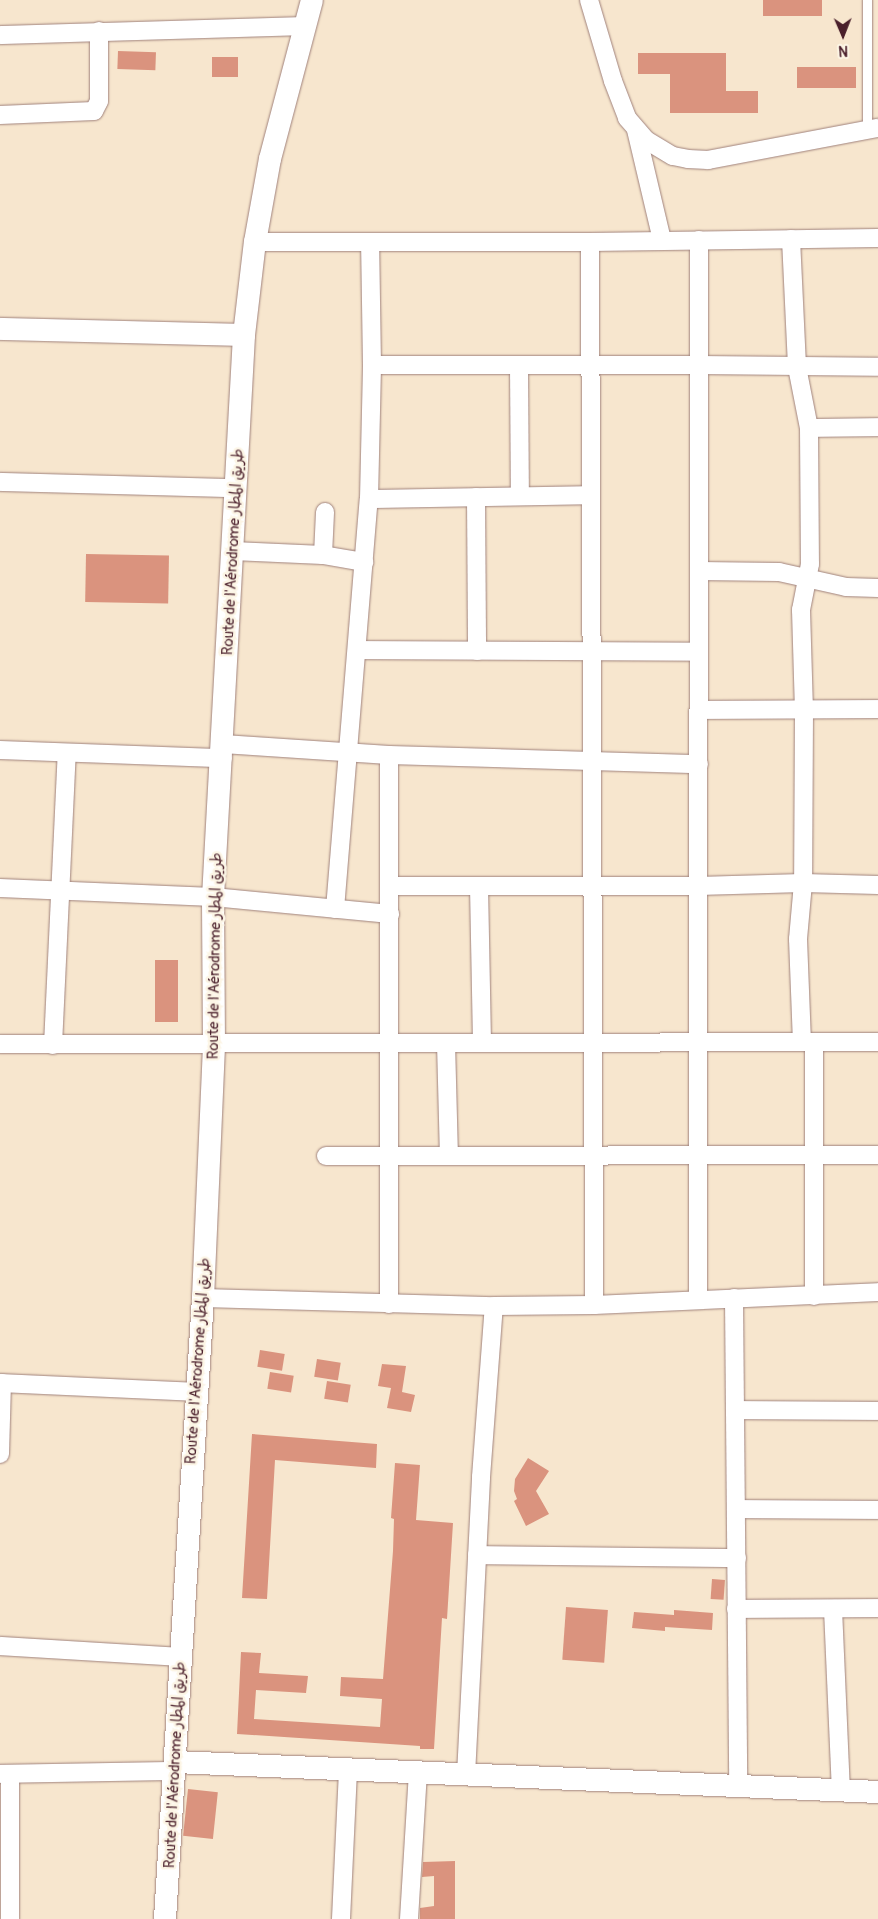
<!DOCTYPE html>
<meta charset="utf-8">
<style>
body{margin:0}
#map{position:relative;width:878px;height:1919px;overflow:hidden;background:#f7e6ce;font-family:Pangolin,"Playpen Sans Arabic",sans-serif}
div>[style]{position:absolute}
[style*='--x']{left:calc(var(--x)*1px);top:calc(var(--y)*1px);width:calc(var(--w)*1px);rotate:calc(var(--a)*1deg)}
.building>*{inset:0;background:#da937e;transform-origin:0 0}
.roads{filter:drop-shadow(0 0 1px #a0827c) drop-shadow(0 0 1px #a0827c)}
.service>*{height:9px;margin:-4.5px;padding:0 4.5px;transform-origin:4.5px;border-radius:4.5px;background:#fff}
.minor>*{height:18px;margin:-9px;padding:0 9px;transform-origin:9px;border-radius:9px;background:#fff}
.tertiary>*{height:22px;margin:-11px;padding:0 11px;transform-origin:11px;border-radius:11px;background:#fff}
span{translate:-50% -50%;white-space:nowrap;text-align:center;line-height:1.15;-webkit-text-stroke:5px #fcf5e5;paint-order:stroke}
.street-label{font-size:15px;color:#4a1f2b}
.north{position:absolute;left:818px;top:10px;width:50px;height:50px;-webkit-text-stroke:4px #fcf5e5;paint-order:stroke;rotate:179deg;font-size:14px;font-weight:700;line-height:20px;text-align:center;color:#4a1f2b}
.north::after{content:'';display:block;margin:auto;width:18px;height:22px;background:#4a1f2b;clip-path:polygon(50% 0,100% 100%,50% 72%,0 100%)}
</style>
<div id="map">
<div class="building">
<div style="left:763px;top:0;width:59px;height:16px"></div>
<div style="left:118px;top:51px;width:38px;height:18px;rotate:2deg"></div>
<div style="clip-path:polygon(638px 53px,726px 53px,726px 91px,758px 91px,758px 113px,670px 113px,670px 74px,638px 74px)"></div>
<div style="left:212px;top:57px;width:26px;height:20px"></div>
<div style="left:856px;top:67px;width:21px;height:59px;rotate:90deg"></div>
<div style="left:86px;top:554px;width:83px;height:48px;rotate:1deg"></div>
<div style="left:155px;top:960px;width:23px;height:62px"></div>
<div style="left:260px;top:1350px;width:25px;height:17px;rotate:9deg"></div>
<div style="left:317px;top:1359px;width:24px;height:18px;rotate:9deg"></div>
<div style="clip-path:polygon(382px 1364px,406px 1366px,402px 1392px,415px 1395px,411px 1412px,387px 1408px,391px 1388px,378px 1386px)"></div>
<div style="left:270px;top:1372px;width:24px;height:17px;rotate:9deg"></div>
<div style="left:327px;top:1381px;width:24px;height:18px;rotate:9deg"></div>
<div style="clip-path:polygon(252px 1434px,377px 1444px,376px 1468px,275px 1460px,267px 1599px,242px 1598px)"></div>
<div style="clip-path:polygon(528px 1458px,549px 1471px,536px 1491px,549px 1514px,526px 1526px,514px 1501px,517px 1499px,514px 1491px,515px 1479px)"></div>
<div style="clip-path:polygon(395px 1463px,420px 1465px,416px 1520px,453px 1523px,447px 1619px,442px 1618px,434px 1749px,420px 1749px,420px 1746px,237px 1734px,241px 1652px,261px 1653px,259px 1673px,308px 1676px,306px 1693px,256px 1690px,254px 1719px,380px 1727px,382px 1699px,340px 1696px,341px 1677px,383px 1679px,393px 1551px,394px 1519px,391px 1518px)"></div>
<div style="left:712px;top:1579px;width:13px;height:20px;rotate:4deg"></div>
<div style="left:566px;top:1607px;width:42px;height:53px;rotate:4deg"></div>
<div style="clip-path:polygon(674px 1610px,713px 1613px,712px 1630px,665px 1627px,665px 1631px,632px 1628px,634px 1612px,674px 1615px)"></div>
<div style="left:188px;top:1789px;width:30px;height:47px;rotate:6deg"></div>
<div style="clip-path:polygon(455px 1861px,455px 1919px,420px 1919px,420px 1908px,434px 1906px,434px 1876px,422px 1877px,423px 1862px)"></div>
</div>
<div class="roads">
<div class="service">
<div style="--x:867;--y:130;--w:130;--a:-90"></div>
</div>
<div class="minor">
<div style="--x:589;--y:0;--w:84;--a:73.5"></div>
<div style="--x:613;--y:81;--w:40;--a:69"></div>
<div style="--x:627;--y:118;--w:29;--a:49"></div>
<div style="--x:646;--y:140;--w:31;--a:31"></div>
<div style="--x:673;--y:156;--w:15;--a:11"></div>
<div style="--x:688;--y:159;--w:20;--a:3"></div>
<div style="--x:708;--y:160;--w:173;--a:-10.7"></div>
<div style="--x:0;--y:35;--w:305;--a:-1.7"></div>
<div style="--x:0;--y:115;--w:94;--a:-2.4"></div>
<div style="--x:94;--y:111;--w:11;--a:-63"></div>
<div style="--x:99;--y:101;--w:70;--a:-90"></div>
<div style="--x:636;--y:130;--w:113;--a:76.7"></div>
<div style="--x:791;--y:239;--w:128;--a:87.3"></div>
<div style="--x:797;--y:367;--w:62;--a:78.9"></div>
<div style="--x:809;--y:428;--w:136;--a:89.6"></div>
<div style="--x:810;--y:564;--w:47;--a:101.1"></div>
<div style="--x:801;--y:610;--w:101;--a:88.3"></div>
<div style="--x:804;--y:711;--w:172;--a:90.3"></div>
<div style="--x:803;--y:883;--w:56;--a:95.1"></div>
<div style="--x:798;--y:939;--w:103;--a:87.8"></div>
<div style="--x:255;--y:242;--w:335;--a:0"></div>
<div style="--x:590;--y:242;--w:288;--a:-0.8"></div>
<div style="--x:590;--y:242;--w:1063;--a:89.78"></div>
<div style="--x:372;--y:365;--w:327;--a:0"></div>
<div style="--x:699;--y:365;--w:179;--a:0.6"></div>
<div style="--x:519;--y:365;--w:131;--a:89.6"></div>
<div style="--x:809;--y:428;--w:69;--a:-0.8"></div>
<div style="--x:0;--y:482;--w:236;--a:1.5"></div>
<div style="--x:476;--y:497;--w:154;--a:89.6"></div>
<div style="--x:369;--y:499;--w:222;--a:-1"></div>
<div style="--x:233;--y:551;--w:90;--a:2.5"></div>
<div style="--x:323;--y:555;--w:42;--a:9.7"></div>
<div style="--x:323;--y:555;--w:43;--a:-87.3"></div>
<div style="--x:699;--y:571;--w:80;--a:0.7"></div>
<div style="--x:779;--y:572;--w:69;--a:12.6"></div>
<div style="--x:846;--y:587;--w:32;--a:2"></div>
<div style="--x:357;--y:650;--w:342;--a:0.3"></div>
<div style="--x:699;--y:710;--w:179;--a:-0.3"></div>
<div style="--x:223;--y:744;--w:166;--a:3.8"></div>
<div style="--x:389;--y:755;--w:310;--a:1.7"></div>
<div style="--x:0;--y:750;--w:223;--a:2.1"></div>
<div style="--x:390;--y:886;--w:308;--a:0"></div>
<div style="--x:698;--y:886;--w:105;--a:-1.6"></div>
<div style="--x:803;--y:883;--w:75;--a:1.5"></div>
<div style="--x:479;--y:886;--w:156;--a:88.9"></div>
<div style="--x:0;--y:888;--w:213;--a:2.4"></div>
<div style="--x:213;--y:897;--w:178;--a:5.5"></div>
<div style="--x:335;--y:909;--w:411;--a:-85.3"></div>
<div style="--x:369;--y:499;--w:134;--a:-88.7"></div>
<div style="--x:372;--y:365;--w:123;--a:-90.9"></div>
<div style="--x:814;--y:1042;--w:254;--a:90"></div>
<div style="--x:446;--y:1043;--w:112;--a:88.5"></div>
<div style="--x:0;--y:1044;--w:878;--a:-0.13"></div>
<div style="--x:53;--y:1045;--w:292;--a:-87.3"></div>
<div style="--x:326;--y:1156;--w:552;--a:-0.1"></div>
<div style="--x:203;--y:1298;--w:291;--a:1.6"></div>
<div style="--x:494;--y:1306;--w:100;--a:-0.6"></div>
<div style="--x:594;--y:1305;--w:284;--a:-2.6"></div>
<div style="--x:734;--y:1298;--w:489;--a:89.5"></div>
<div style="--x:698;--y:1300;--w:1060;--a:-89.95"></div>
<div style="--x:389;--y:1304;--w:549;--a:-90"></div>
<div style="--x:0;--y:1383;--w:195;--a:2.6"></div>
<div style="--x:735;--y:1410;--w:143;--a:0.4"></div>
<div style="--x:0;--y:1454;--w:71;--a:-88.4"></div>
<div style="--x:737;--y:1509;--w:141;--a:0.4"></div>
<div style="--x:477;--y:1555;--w:260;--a:0.7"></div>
<div style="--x:736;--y:1609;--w:142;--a:-0.4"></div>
<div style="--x:833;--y:1609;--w:183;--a:87.5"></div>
<div style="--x:0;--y:1646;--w:181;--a:3.5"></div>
<div style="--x:0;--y:1774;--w:175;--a:-1"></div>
<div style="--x:10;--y:1774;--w:145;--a:90"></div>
<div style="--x:466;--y:1775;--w:298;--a:-87.1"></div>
<div style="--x:481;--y:1477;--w:171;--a:-85.7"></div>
<div style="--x:341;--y:1919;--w:149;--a:-87.3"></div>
<div style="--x:409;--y:1919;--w:146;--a:-86.5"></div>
</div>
<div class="tertiary">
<div style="--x:0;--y:329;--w:244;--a:1.4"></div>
<div style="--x:175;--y:1762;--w:704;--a:2.44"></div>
<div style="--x:165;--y:1919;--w:622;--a:-86.5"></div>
<div style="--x:203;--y:1298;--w:253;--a:-87.5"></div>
<div style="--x:214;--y:1045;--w:148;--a:-90.4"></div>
<div style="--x:213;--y:897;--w:563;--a:-86.84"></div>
<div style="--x:244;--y:335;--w:94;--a:-83.3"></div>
<div style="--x:255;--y:242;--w:84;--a:-79.8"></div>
<div style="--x:270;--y:159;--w:164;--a:-75.2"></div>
</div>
</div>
<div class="street-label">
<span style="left:233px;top:552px;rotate:-87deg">Route de l'Aérodrome طريق المطار</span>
<span style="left:215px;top:956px;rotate:-89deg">Route de l'Aérodrome طريق المطار</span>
<span style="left:198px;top:1361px;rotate:-86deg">Route de l'Aérodrome طريق المطار</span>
<span style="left:175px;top:1765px;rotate:-87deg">Route de l'Aérodrome طريق المطار</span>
</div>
<div class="north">N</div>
</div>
